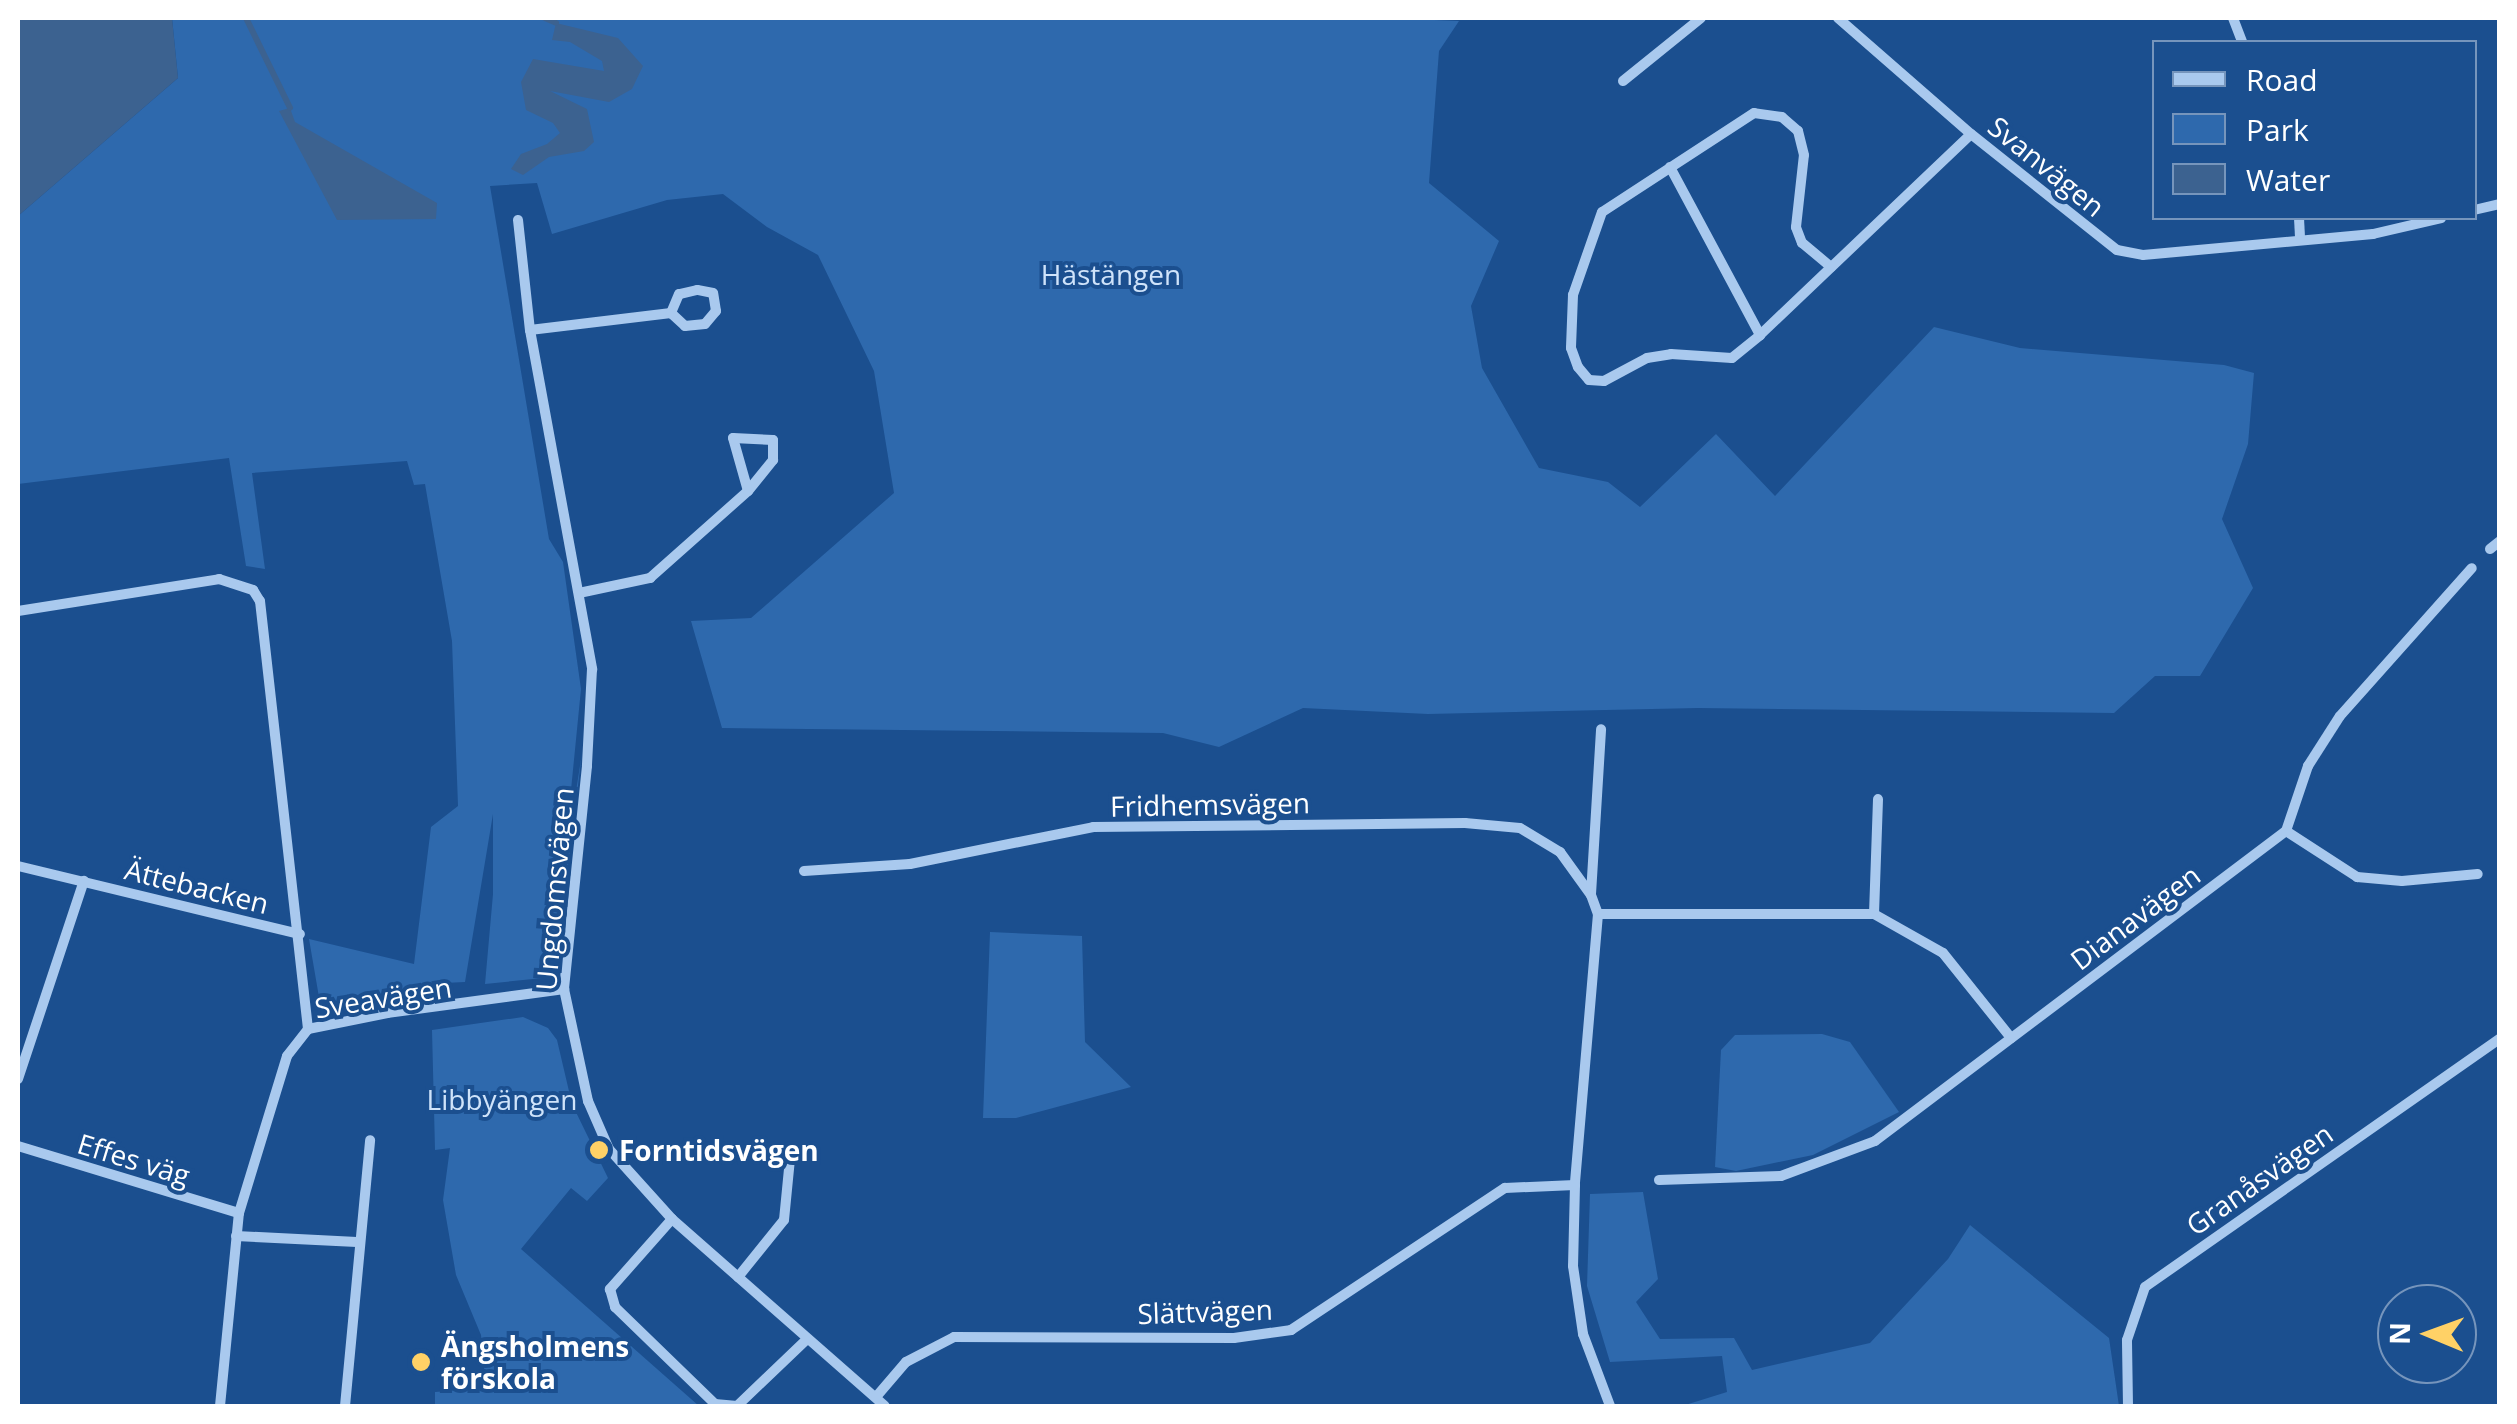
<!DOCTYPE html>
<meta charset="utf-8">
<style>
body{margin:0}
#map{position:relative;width:2517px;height:1424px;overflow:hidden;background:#1b4f8f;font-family:"Open Sans",sans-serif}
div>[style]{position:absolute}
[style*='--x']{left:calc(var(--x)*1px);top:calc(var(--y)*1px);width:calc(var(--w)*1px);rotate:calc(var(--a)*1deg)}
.green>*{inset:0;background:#2e69ad}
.water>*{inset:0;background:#3c6290}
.stream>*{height:6px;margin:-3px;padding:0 3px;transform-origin:3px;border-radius:3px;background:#3c6290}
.street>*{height:10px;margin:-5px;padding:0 5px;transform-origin:5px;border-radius:5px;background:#a9c9ee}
.dots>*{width:28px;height:28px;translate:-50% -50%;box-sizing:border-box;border:5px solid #1b4f8f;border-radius:50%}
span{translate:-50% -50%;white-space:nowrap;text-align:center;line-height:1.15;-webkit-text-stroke:8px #1b4f8f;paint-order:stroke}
.street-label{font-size:28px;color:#fff}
.park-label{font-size:28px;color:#cfe3fa}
.poi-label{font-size:28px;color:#fff;font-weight:700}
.left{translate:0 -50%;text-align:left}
.frame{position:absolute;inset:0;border:20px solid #fff;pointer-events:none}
.legend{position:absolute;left:2152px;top:40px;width:325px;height:180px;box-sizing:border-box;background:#1b4f8f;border:2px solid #7695bc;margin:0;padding:12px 18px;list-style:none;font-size:30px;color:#fff}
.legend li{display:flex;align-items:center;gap:20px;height:50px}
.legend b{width:50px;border:2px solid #7695bc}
.north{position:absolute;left:2377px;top:1284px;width:100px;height:100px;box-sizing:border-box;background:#1b4f8f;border:2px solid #7695bc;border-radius:50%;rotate:271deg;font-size:28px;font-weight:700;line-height:40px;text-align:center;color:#fff}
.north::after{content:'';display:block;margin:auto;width:35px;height:45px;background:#ffd166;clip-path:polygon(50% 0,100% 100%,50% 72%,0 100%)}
</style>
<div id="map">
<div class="green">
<div style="clip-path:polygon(172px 18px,1386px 18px,1459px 21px,1439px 51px,1429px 183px,1499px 241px,1471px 306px,1482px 368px,1539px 468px,1608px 482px,1640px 507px,1716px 434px,1775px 496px,1934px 327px,2020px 348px,2224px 365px,2254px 373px,2248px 444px,2222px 519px,2253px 588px,2200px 676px,2155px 676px,2114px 713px,1698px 708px,1428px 714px,1303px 708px,1219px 747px,1163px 733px,722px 728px,691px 621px,751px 618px,894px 493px,874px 371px,818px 255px,767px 227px,723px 194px,667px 200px,552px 234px,537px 183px,490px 186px,549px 539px,563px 562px,581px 689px,562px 881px,582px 753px,556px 962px,543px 978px,485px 984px,493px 894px,493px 814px,465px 982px,423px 984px,336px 1005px,320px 1003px,309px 939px,414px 964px,431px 827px,458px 806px,452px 641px,425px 484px,414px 485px,407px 461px,252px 473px,265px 569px,246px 566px,229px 458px,18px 484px,18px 216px,178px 78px)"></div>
<div style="clip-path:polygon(990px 932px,1082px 936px,1085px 1042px,1131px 1087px,1016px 1118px,983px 1118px)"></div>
<div style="clip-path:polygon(523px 1017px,548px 1028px,557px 1040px,572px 1104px,608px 1178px,587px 1201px,571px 1188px,521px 1249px,699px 1406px,435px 1406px,435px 1392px,486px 1388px,481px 1335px,456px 1275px,443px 1200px,450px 1148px,435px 1150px,432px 1030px)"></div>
<div style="clip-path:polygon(1822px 1034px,1850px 1042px,1899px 1112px,1813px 1155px,1736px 1171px,1715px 1167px,1721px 1050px,1735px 1035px)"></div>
<div style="clip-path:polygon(1643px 1192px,1658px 1279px,1636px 1302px,1660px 1339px,1734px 1338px,1752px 1370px,1870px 1343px,1948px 1259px,1970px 1225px,2109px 1338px,2119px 1406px,1682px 1406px,1727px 1392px,1722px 1356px,1610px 1362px,1587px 1286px,1590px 1194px)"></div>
</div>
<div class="water">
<div style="clip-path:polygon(18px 18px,172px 18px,178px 78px,18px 216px)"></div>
<div style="clip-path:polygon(556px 23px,618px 38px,643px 66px,632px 89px,609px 102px,550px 91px,587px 109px,594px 142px,584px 151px,549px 157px,523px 175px,511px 169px,521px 154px,547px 144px,560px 133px,553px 123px,526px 110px,521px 82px,533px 59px,604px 71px,602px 61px,570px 42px,552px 40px)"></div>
<div style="clip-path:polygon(290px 108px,295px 122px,437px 203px,436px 219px,337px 220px,279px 111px)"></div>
</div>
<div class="stream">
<div style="--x:246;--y:18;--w:100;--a:63.9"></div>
<div style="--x:545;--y:18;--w:12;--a:24"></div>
</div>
<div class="street">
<div style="--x:1838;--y:18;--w:176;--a:41.1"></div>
<div style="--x:1971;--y:134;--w:186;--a:38.5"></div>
<div style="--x:2117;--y:250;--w:26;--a:11"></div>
<div style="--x:2143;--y:255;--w:231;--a:-5.2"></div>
<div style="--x:2373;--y:234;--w:70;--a:-13.2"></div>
<div style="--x:2233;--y:18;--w:26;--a:69"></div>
<div style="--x:1623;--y:81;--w:100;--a:-38.9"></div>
<div style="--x:1670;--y:167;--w:191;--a:61.8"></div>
<div style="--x:2474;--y:210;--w:27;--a:-13"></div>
<div style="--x:2299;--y:218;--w:20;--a:87"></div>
<div style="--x:518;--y:220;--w:111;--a:83.8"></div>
<div style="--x:530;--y:330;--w:345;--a:79.6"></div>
<div style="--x:592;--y:669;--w:97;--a:93"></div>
<div style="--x:587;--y:766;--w:224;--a:95.9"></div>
<div style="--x:564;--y:989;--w:115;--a:77.9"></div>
<div style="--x:588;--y:1101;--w:52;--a:66.4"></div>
<div style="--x:609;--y:1149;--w:94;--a:48"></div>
<div style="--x:672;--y:1219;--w:283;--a:41.3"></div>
<div style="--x:1831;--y:267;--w:38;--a:-140"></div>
<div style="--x:1802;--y:243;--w:17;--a:-111"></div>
<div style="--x:1796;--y:227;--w:72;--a:-83.7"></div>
<div style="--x:1804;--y:155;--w:25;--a:-104"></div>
<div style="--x:1798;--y:131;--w:21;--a:-139"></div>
<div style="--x:1782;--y:117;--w:28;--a:-172"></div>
<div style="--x:1754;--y:113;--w:181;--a:146.9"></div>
<div style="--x:1602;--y:212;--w:88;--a:109.3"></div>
<div style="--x:1573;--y:295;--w:53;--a:92.2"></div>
<div style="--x:1571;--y:348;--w:20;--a:70"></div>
<div style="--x:1578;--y:367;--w:17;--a:50"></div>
<div style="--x:1589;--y:380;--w:15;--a:4"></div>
<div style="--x:1604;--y:381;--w:49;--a:-28.1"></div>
<div style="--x:1647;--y:358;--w:24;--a:-9"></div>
<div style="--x:1671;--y:354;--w:61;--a:3.8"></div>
<div style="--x:1732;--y:358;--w:36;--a:-39"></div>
<div style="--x:1760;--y:335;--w:291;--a:-43.6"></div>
<div style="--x:530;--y:330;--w:142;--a:-6.9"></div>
<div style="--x:671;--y:313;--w:19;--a:43"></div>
<div style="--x:685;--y:326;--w:20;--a:-6"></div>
<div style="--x:705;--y:324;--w:17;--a:-50"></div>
<div style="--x:716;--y:311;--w:18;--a:-99"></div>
<div style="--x:713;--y:293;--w:16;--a:-169"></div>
<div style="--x:697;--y:290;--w:18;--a:167"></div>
<div style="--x:679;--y:294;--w:21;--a:113"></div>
<div style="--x:2490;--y:549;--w:13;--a:-39"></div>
<div style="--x:579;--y:593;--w:73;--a:-11.9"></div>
<div style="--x:650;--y:578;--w:131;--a:-41.6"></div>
<div style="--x:748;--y:491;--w:40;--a:-51"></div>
<div style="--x:773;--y:460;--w:20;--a:-90"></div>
<div style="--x:773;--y:440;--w:40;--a:-177.1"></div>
<div style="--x:733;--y:438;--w:55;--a:74.2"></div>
<div style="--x:18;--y:611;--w:204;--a:-9"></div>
<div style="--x:219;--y:579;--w:36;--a:18"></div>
<div style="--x:253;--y:590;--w:13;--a:58"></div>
<div style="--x:260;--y:601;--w:431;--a:83.6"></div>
<div style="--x:2286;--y:831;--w:85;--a:32.9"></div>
<div style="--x:2357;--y:877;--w:45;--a:5.1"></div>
<div style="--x:2402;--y:881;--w:76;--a:-5.3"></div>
<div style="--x:18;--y:866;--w:290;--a:13.6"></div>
<div style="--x:804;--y:871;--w:106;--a:-3.8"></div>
<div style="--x:910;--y:864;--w:187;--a:-11.4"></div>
<div style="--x:1093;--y:827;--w:372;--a:-0.6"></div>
<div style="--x:1465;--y:823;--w:55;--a:5.2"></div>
<div style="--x:1520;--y:828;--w:47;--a:31"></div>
<div style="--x:1560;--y:852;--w:53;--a:54.2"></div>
<div style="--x:1591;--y:895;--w:20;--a:70"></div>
<div style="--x:1598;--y:914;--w:272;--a:94.9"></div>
<div style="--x:1575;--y:1185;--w:81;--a:91.4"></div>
<div style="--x:1573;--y:1266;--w:69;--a:81.6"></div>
<div style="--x:1583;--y:1334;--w:77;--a:69.4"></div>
<div style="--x:1591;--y:894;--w:165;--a:-86.5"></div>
<div style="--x:1598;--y:914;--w:276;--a:0"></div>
<div style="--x:1874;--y:914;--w:79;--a:29.5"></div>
<div style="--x:1943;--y:953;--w:109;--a:51.3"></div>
<div style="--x:1874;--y:914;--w:115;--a:-88"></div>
<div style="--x:18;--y:1079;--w:209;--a:-71.6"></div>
<div style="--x:18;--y:1146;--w:231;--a:16.9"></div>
<div style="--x:1659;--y:1180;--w:122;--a:-1.9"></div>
<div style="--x:1781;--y:1176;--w:100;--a:-20.4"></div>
<div style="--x:1875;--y:1141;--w:515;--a:-37.03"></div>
<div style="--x:2286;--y:831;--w:69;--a:-71.3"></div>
<div style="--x:2308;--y:766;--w:59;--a:-57.4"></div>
<div style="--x:2340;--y:716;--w:198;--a:-48.3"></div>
<div style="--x:672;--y:1219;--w:94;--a:131.5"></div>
<div style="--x:610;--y:1289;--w:19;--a:74"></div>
<div style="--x:615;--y:1307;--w:139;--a:44.1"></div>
<div style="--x:715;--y:1404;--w:22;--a:5"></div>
<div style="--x:737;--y:1406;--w:95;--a:-43.7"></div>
<div style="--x:236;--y:1236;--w:121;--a:2.8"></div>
<div style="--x:738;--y:1277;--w:73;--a:-51.1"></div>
<div style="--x:784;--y:1220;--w:72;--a:-84.4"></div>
<div style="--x:876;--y:1397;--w:46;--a:-49.4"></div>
<div style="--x:906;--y:1362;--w:54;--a:-27.5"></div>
<div style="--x:954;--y:1337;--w:280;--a:0.2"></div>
<div style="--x:1234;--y:1338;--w:58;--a:-8"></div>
<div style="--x:1291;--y:1330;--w:257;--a:-33.6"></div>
<div style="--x:1505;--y:1188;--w:70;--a:-2.5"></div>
<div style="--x:220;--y:1406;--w:194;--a:-84.4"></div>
<div style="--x:239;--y:1213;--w:164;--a:-73"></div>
<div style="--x:287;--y:1056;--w:34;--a:-52"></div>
<div style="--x:308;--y:1029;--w:81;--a:-11.4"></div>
<div style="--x:387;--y:1013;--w:179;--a:-7.7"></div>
<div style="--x:345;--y:1406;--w:267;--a:-84.6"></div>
<div style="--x:2128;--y:1406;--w:66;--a:-90.9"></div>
<div style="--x:2127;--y:1340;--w:56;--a:-71.2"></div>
<div style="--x:2145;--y:1287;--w:434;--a:-35"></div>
</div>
<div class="dots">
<div style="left:599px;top:1150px;background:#ffd166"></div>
<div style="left:421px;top:1362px;background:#ffd166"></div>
</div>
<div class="street-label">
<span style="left:2047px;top:166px;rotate:39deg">Svanvägen</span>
<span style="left:1210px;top:804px;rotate:-1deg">Fridhemsvägen</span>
<span style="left:197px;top:886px;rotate:14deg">Ättebacken</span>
<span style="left:554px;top:889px;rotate:-85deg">Ungdomsvägen</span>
<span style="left:2135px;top:917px;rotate:-37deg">Dianavägen</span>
<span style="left:383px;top:997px;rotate:-9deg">Sveavägen</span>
<span style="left:134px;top:1159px;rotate:17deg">Effes väg</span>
<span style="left:2259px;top:1179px;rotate:-35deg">Granåsvägen</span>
<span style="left:1205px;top:1311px;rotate:-2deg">Slättvägen</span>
</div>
<div class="park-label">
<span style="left:1111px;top:274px">Hästängen</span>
<span style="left:502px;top:1099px">Libbyängen</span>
</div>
<div class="poi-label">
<span class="left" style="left:619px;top:1150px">Forntidsvägen</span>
<span class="left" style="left:441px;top:1362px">Ängsholmens<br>förskola</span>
</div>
<div class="frame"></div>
<ul class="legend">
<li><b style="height:12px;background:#a9c9ee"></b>Road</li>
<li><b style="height:28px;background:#2e69ad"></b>Park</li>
<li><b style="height:28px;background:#3c6290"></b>Water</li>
</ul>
<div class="north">N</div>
</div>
